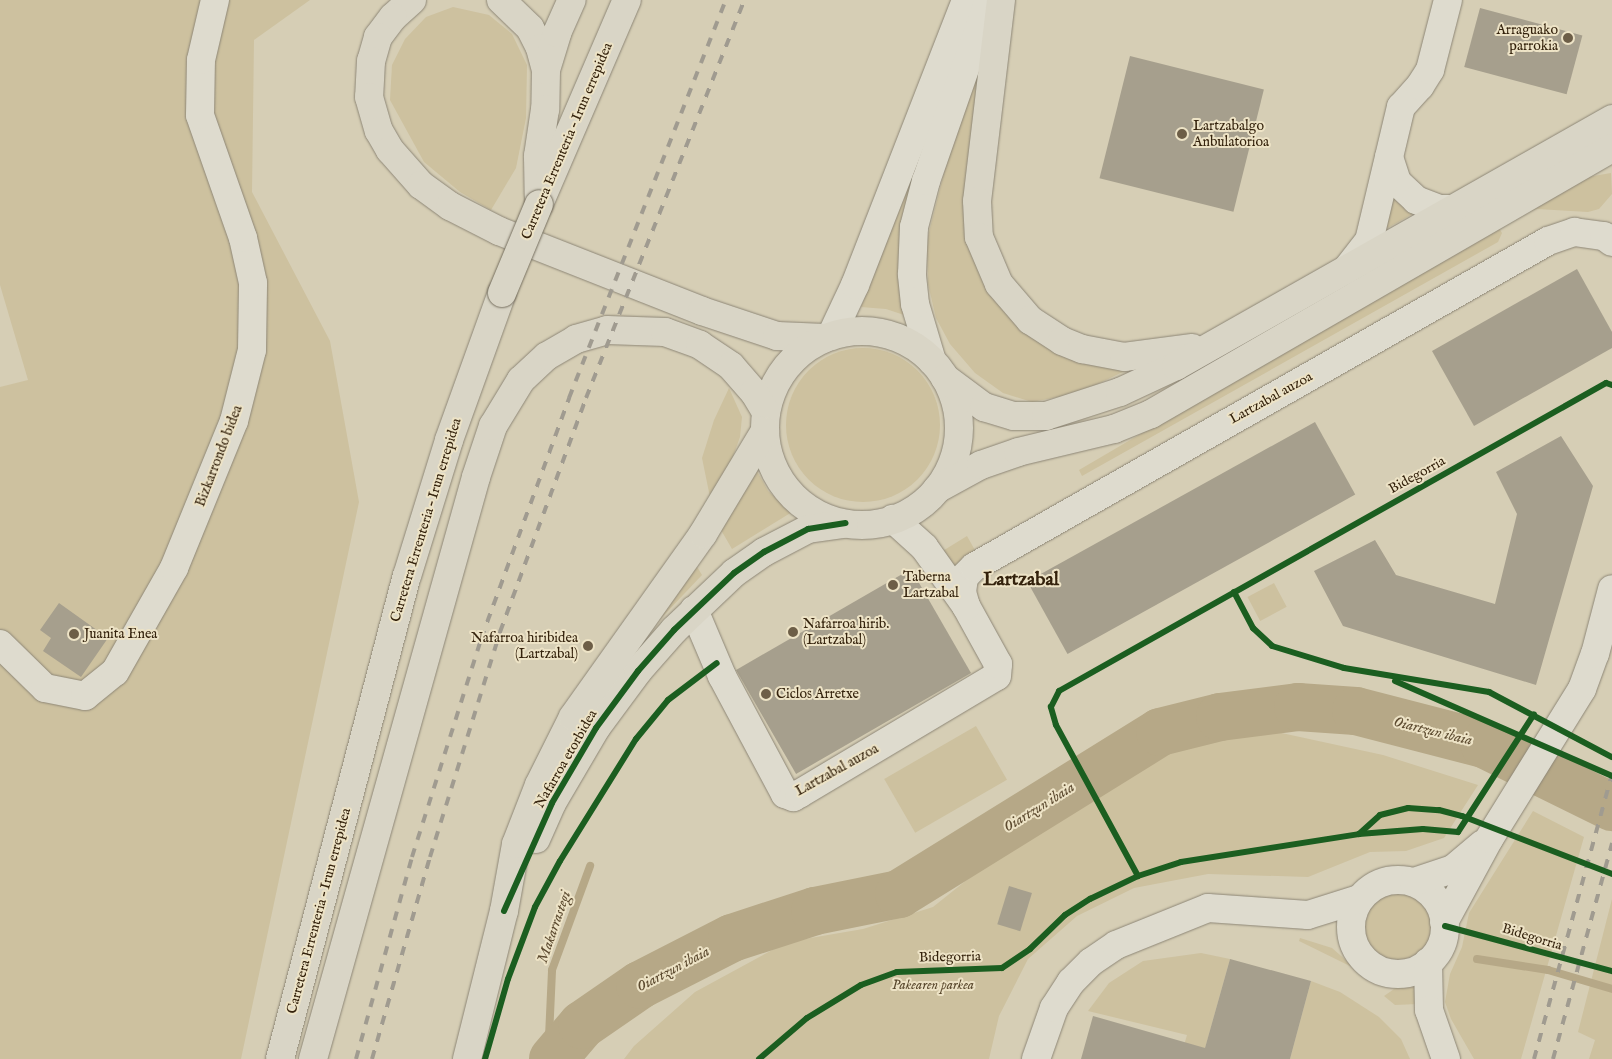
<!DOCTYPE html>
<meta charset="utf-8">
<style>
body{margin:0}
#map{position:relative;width:1612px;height:1059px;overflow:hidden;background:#d6ceb5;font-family:"IM FELL English",serif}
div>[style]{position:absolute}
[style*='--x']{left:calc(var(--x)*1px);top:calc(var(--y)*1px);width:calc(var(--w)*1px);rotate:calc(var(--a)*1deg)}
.green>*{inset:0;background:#cdc19f;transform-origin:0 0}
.round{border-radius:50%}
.stream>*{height:8px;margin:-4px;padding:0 4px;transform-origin:4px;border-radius:4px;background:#b6a887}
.river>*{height:48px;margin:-24px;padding:0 24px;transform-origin:24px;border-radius:24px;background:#b6a887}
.building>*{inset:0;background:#a69f8d;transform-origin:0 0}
.roads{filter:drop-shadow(0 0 1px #8d8676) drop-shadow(0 0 1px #8d8676)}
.minor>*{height:28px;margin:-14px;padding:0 14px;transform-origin:14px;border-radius:14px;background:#dedbce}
.minor>.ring{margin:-14px;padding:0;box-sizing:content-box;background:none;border:28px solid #dedbce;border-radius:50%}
.major>*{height:28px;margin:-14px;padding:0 14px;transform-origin:14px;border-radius:14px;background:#d9d5c6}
.major>.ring{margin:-14px;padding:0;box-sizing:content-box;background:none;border:28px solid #d9d5c6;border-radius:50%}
.rail>*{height:4px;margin-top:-2px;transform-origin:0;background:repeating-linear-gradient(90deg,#a09b90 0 9px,transparent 0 18px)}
.bridges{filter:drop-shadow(0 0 1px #766f5f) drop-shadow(0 0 1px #766f5f)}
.major-bridge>*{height:28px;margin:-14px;padding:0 14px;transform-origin:14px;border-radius:14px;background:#d9d5c6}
.cycleway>*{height:6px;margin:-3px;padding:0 3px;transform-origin:3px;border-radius:3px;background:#1b5e20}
.dots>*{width:14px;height:14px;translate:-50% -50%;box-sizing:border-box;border:2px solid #ede3c6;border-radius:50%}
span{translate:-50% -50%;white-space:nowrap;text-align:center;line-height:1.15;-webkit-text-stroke:4px #ede3c6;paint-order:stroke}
.poi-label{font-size:14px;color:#34220c}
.right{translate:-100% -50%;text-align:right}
.left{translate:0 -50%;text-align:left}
.street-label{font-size:14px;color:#34220c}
.park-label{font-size:14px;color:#58472c;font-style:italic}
.water-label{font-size:15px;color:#5d4b30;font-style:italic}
.district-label{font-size:19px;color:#34220c;font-weight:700}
</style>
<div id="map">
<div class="green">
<div style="clip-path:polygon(0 0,310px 0,254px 40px,252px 192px,330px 341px,359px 502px,241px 1059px,0 1059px,0 387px,28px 380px,0 285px)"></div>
<div style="clip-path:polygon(453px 7px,489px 15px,512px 34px,527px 65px,526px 118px,516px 168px,491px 210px,460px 192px,424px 162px,390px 100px,392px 65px,405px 39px,426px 17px)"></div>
<div style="clip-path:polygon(975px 78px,981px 88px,965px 237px,982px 280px,1016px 320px,1131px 368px,1079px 393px,1032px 402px,1003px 393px,975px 373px,950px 344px,936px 318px,928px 284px,927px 240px,950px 149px)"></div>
<div style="clip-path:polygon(923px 151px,907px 316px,886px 309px,861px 307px)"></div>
<div style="clip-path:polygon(1611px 173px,1612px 194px,1599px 209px,1588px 212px,1537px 209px,1518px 215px,1576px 179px)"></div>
<div style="clip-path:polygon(1387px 177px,1416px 212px,1375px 235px)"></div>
<div style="clip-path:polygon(1497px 225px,1502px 233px,1498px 242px,1082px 476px,1079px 470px)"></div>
<div class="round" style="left:786px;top:348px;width:154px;height:154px"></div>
<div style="clip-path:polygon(729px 388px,742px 417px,740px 437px,727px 473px,711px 502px,702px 458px,714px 420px)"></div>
<div style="clip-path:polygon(757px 471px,768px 491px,792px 512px,732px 549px,721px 530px)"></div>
<div style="clip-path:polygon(967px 536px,976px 552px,956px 567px,949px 565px,941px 552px)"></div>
<div style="clip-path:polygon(696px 565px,702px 575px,648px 632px)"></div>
<div style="left:1274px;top:583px;width:27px;height:30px;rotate:62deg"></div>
<div style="left:976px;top:726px;width:62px;height:106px;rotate:60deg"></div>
<div style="clip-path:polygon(1258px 728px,1383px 755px,1478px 785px,1444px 838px,1406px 851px,1370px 852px,1308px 877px,1208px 874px,1134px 888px,1077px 916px,1028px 959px,999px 1016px,989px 1059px,624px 1059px,634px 1046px,695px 992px,787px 942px,863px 929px,933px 907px,1003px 851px,1063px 809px,1156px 756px)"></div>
<div style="clip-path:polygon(1533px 811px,1584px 837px,1521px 1059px,1474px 1059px,1451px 1019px,1445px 1002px,1450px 974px,1462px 947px,1469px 913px)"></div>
<div class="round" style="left:1362px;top:890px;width:70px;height:70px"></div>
<div style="clip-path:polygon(1612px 899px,1612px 1059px,1589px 1059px,1595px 1040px,1578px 1032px)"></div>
<div style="clip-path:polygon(1300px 938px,1332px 948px,1356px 969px,1299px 941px)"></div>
<div style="clip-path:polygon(1201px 953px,1230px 959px,1202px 1059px,1180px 1059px,1187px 1035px,1088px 1011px,1109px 983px,1143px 961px)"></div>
<div style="clip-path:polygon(1311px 981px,1340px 992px,1379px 1017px,1401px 1039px,1410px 1059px,1290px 1059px)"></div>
<div style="clip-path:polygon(1416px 984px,1418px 1004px,1395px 1005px,1384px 996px,1397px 987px)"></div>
</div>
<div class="stream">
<div style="--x:1477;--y:959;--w:72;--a:8.8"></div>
<div style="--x:1548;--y:970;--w:67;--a:16.5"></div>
<div style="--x:548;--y:1059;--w:89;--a:-87.4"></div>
<div style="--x:552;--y:970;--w:111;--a:-69.9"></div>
</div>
<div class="river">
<div style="--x:553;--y:1059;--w:45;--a:-49.5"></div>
<div style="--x:582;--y:1025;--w:70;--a:-34.6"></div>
<div style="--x:640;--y:985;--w:103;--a:-27.1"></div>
<div style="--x:732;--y:938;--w:87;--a:-18"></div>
<div style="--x:815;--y:911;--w:86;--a:-11.4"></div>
<div style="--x:899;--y:894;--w:307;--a:-31.8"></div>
<div style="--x:1160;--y:732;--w:62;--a:-14"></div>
<div style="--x:1220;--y:717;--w:79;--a:-7.3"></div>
<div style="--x:1298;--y:707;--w:58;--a:3.9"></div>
<div style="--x:1356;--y:711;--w:132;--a:14.5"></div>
<div style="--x:1484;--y:744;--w:143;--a:26.2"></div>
</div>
<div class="building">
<div style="left:1480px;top:8px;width:106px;height:61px;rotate:15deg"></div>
<div style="left:1130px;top:56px;width:138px;height:126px;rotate:14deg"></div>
<div style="clip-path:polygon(1577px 269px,1612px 332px,1612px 348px,1474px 426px,1432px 351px)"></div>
<div style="left:1315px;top:422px;width:83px;height:329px;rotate:61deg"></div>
<div style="clip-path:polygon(1561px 436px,1593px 486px,1536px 685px,1343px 626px,1314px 571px,1375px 540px,1396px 575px,1495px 604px,1517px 514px,1496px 472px)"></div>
<div style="left:911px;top:569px;width:120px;height:202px;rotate:60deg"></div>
<div style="clip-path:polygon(59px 603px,108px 638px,81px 677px,43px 651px,51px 638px,40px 630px)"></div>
<div style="left:1009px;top:886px;width:24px;height:40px;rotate:17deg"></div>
<div style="clip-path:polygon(1230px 959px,1311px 981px,1290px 1059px,1081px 1059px,1093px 1016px,1205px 1048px)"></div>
</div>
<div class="roads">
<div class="minor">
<div style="--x:1389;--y:157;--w:26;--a:72"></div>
<div style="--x:1397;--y:182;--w:26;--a:43"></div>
<div style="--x:1416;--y:200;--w:26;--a:21"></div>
<div style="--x:1440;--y:209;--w:13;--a:0"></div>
<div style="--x:1346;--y:270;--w:37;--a:-52"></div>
<div style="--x:1369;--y:241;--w:138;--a:-76.6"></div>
<div style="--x:1401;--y:107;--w:28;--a:-48"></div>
<div style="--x:1420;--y:86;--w:19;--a:-58"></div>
<div style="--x:1430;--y:70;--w:72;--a:-75.6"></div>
<div style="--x:831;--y:336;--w:56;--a:-64.8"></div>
<div style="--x:855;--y:285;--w:306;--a:-68.7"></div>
<div style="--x:932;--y:361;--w:59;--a:-106.6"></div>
<div style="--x:915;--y:304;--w:30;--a:-96"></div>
<div style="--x:912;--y:274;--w:47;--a:-87.6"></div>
<div style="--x:914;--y:227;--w:48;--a:-75.4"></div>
<div style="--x:926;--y:181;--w:192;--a:-70.8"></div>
<div style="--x:966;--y:606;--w:15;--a:-106"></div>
<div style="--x:962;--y:592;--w:15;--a:-82"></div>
<div style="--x:964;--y:577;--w:14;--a:-45"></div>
<div style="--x:974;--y:567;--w:660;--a:-29.59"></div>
<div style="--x:1548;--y:241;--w:28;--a:-19"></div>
<div style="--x:1574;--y:232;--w:30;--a:8"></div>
<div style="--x:1604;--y:236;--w:10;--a:37"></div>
<div style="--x:694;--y:610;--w:72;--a:67"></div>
<div style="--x:722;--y:676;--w:134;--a:61.9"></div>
<div style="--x:785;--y:794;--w:9;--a:21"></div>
<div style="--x:793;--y:797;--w:7;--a:-27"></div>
<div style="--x:799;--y:794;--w:230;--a:-30.8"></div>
<div style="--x:997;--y:676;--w:12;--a:-85"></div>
<div style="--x:998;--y:664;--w:66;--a:-118.9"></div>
<div style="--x:966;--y:606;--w:72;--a:-125.4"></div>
<div style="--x:924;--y:547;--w:42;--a:-137.9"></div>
<div style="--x:0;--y:644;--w:63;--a:44.4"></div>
<div style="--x:45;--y:688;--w:41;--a:11.3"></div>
<div style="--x:85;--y:696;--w:38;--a:-39"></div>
<div style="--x:115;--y:672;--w:120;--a:-60.4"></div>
<div style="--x:174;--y:568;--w:159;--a:-67.8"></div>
<div style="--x:234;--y:421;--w:73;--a:-75.8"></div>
<div style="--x:252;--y:350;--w:67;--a:-89.1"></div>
<div style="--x:253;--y:283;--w:46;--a:-102.5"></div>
<div style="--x:243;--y:238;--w:130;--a:-109.3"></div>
<div style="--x:200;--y:115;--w:55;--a:-89"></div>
<div style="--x:201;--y:60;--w:62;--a:-76.9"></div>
<div class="ring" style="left:1351px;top:880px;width:66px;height:66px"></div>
<div style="--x:1414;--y:882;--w:41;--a:-18.4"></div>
<div style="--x:1453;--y:869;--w:38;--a:-40"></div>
<div style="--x:1444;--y:922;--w:94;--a:-61.5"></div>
<div style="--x:1489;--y:839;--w:176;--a:-58.2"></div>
<div style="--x:1582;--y:689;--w:37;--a:-70"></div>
<div style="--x:1595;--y:654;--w:67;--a:-75.3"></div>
<div style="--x:1428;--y:962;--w:48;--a:88.8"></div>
<div style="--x:1429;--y:1010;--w:52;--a:70.9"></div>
<div style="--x:1036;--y:1059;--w:54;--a:-70.6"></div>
<div style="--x:1054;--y:1008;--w:31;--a:-57"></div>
<div style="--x:1071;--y:982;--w:28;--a:-45"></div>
<div style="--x:1091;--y:962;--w:30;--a:-34"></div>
<div style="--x:1116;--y:945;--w:99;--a:-21.9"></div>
<div style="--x:1208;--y:908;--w:100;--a:4"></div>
<div style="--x:1308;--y:915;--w:53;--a:-17.4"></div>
</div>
<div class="major">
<div style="--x:412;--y:0;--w:25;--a:138"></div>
<div style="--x:393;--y:17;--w:25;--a:127"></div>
<div style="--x:378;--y:37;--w:25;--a:106"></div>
<div style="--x:371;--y:61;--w:36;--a:93"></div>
<div style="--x:369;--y:97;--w:35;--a:74"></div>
<div style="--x:379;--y:131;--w:22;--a:60"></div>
<div style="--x:390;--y:150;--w:47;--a:48.5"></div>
<div style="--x:421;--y:185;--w:36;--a:36"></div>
<div style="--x:450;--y:206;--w:55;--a:27"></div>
<div style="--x:499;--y:231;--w:218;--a:21.5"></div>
<div style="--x:702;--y:311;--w:79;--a:18.4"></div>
<div style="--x:777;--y:336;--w:48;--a:2.4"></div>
<div style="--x:501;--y:0;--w:40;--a:44"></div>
<div style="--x:530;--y:28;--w:22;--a:63"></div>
<div style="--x:540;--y:48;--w:23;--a:75"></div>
<div style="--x:546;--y:70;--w:39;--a:91"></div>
<div style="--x:545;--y:109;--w:48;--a:98.5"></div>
<div style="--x:538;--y:156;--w:39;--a:89"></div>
<div style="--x:1001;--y:0;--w:202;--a:96.8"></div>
<div style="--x:977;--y:201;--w:36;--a:87"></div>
<div style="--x:979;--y:237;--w:51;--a:66.9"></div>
<div style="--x:999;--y:284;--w:48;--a:49.3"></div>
<div style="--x:1030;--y:320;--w:38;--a:33"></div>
<div style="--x:1062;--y:341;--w:22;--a:22"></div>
<div style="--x:1082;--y:349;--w:43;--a:10.8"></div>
<div style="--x:1124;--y:357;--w:69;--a:-7.5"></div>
<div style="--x:546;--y:70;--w:39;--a:-73"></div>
<div style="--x:557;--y:33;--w:36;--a:-66"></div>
<div style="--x:539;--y:204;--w:222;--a:-66.7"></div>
<div class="ring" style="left:765px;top:331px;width:166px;height:166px"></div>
<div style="--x:945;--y:378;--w:49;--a:36.6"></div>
<div style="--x:984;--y:407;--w:31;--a:17"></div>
<div style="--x:1014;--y:416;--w:32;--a:0"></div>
<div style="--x:1046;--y:416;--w:78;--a:-18"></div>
<div style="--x:1120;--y:392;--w:62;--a:-24.9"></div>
<div style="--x:1176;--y:366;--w:501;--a:-29.53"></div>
<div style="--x:937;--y:489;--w:50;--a:-28.6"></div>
<div style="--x:981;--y:465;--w:39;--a:-19"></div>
<div style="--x:1018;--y:452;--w:99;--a:-13.5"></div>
<div style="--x:1114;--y:429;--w:40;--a:-22"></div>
<div style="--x:1151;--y:414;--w:532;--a:-29.99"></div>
<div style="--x:536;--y:839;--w:39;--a:-66"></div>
<div style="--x:552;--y:803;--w:87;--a:-59.6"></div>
<div style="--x:596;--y:728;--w:71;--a:-53.6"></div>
<div style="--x:638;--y:671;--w:55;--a:-48.7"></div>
<div style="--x:674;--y:630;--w:83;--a:-43.5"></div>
<div style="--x:734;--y:573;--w:37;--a:-35"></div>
<div style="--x:764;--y:552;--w:50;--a:-27.6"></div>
<div style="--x:808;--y:529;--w:36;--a:-8"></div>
<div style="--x:280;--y:1059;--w:499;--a:-75.3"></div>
<div style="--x:407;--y:576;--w:142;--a:-72.8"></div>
<div style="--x:449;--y:440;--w:156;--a:-70.2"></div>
<div style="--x:313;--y:1059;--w:604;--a:-74.35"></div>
<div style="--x:476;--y:477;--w:54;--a:-71.6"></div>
<div style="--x:493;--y:426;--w:54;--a:-58.7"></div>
<div style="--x:521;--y:380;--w:35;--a:-43"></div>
<div style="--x:547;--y:356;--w:34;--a:-30"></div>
<div style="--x:576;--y:339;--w:32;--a:-16"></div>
<div style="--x:607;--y:330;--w:58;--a:2"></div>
<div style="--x:665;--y:332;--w:37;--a:20"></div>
<div style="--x:700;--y:345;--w:37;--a:34"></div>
<div style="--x:731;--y:366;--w:35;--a:49"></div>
<div style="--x:754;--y:392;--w:23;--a:59"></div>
<div style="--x:467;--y:1059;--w:153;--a:-76"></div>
<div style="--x:504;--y:911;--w:68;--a:-79.8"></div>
<div style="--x:516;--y:844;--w:63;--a:-68.7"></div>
<div style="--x:539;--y:785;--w:76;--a:-63.4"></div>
<div style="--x:573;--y:717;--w:224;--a:-54.6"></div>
<div style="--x:703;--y:534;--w:120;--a:-59"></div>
</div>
</div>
<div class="rail">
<div style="--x:356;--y:1059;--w:210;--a:-74.5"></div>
<div style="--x:412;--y:857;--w:229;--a:-72.4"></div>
<div style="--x:481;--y:639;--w:257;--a:-69.9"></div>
<div style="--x:569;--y:398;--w:428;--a:-68.5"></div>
<div style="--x:372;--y:1059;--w:210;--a:-74"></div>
<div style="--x:430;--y:857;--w:236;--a:-72.7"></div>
<div style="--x:500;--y:632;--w:249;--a:-69.8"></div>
<div style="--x:586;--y:398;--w:428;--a:-68.3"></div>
<div style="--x:1534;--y:1059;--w:295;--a:-74.7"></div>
<div style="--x:1553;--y:1059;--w:224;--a:-74.7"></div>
</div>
<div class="bridges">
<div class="major-bridge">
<div style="--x:502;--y:293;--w:96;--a:-67.4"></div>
</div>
</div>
<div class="cycleway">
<div style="--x:1234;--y:592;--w:41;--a:62.2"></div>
<div style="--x:1253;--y:628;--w:26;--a:43"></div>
<div style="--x:1272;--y:646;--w:75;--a:17"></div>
<div style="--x:1344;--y:668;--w:147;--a:9.4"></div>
<div style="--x:1489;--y:692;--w:139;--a:27.9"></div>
<div style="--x:1395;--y:681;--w:237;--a:23.6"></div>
<div style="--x:1359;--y:834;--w:28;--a:-42"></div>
<div style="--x:1380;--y:815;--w:29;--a:-14"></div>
<div style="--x:1408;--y:808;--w:31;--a:4"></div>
<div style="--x:1439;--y:810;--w:24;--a:15"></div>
<div style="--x:1462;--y:816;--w:161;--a:21.1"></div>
<div style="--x:1138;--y:876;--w:172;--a:-118.5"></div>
<div style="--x:1056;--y:725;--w:19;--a:-106"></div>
<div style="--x:1051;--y:707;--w:18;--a:-63"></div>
<div style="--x:1059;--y:691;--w:628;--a:-29.38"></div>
<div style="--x:1606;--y:383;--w:6;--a:18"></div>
<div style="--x:504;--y:911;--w:118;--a:-66"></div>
<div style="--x:552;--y:803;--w:87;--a:-59.6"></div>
<div style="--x:596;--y:728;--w:71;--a:-53.6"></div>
<div style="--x:638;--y:671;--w:55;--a:-48.7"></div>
<div style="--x:674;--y:630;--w:83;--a:-43.5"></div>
<div style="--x:734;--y:573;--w:37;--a:-35"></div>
<div style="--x:764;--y:552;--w:50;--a:-27.6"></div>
<div style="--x:808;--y:529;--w:38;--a:-9"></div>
<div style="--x:1445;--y:926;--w:173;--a:15.1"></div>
<div style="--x:485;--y:1059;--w:83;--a:-74"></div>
<div style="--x:508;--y:979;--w:77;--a:-69.4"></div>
<div style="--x:535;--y:907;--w:52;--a:-61.5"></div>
<div style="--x:560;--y:861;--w:144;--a:-58.1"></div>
<div style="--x:636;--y:739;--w:50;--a:-50.6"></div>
<div style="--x:668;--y:700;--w:61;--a:-37.1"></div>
<div style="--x:759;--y:1059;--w:63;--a:-40.5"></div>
<div style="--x:807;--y:1018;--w:63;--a:-31.4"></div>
<div style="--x:861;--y:985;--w:38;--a:-20"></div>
<div style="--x:897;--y:972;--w:105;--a:-2.2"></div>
<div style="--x:1002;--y:968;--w:34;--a:-34"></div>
<div style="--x:1030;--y:949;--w:49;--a:-44.2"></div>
<div style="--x:1065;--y:915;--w:30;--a:-33"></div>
<div style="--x:1090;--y:899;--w:53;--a:-25.6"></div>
<div style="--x:1138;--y:876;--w:45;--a:-18"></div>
<div style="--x:1181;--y:862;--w:180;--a:-8.9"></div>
<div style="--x:1359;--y:834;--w:64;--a:-4.5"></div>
<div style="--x:1423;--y:829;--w:35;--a:5"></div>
<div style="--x:1458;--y:832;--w:140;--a:-57.2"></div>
</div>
<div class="dots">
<div style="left:1568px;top:38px;background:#6d5e47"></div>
<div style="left:1182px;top:134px;background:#6d5e47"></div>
<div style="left:893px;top:585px;background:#6d5e47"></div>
<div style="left:793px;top:632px;background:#6d5e47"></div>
<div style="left:74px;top:634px;background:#6d5e47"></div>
<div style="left:588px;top:646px;background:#6d5e47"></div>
<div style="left:766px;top:694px;background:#6d5e47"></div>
</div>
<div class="poi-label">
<span class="right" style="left:1558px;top:38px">Arraguako<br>parrokia</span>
<span class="left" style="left:1193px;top:134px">Lartzabalgo<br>Anbulatorioa</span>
<span class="left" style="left:903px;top:585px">Taberna<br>Lartzabal</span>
<span class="left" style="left:803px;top:632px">Nafarroa hirib.<br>(Lartzabal)</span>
<span class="left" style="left:84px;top:634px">Juanita Enea</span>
<span class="right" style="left:578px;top:646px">Nafarroa hiribidea<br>(Lartzabal)</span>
<span class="left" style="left:776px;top:694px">Ciclos Arretxe</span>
</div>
<div class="street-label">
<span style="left:567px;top:141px;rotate:-67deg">Carretera Errenteria – Irun errepidea</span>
<span style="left:1271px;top:398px;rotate:-29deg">Lartzabal auzoa</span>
<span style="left:219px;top:456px;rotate:-69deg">Bizkarrondo bidea</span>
<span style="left:1417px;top:475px;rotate:-29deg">Bidegorria</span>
<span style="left:426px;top:520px;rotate:-73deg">Carretera Errenteria – Irun errepidea</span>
<span style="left:566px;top:759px;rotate:-60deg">Nafarroa etorbidea</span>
<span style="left:837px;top:770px;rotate:-29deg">Lartzabal auzoa</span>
<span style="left:319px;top:911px;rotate:-75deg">Carretera Errenteria – Irun errepidea</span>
<span style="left:1532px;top:937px;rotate:17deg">Bidegorria</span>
<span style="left:950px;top:957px;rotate:-1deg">Bidegorria</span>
</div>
<div class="park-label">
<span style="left:933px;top:985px">Pakearen parkea</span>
</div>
<div class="water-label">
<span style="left:1433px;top:731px;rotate:14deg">Oiartzun ibaia</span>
<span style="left:1039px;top:807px;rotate:-32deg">Oiartzun ibaia</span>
<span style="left:554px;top:927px;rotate:-71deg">Makarrastegi</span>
<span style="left:673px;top:969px;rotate:-28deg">Oiartzun ibaia</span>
</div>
<div class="district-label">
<span style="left:1021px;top:581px">Lartzabal</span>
</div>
</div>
